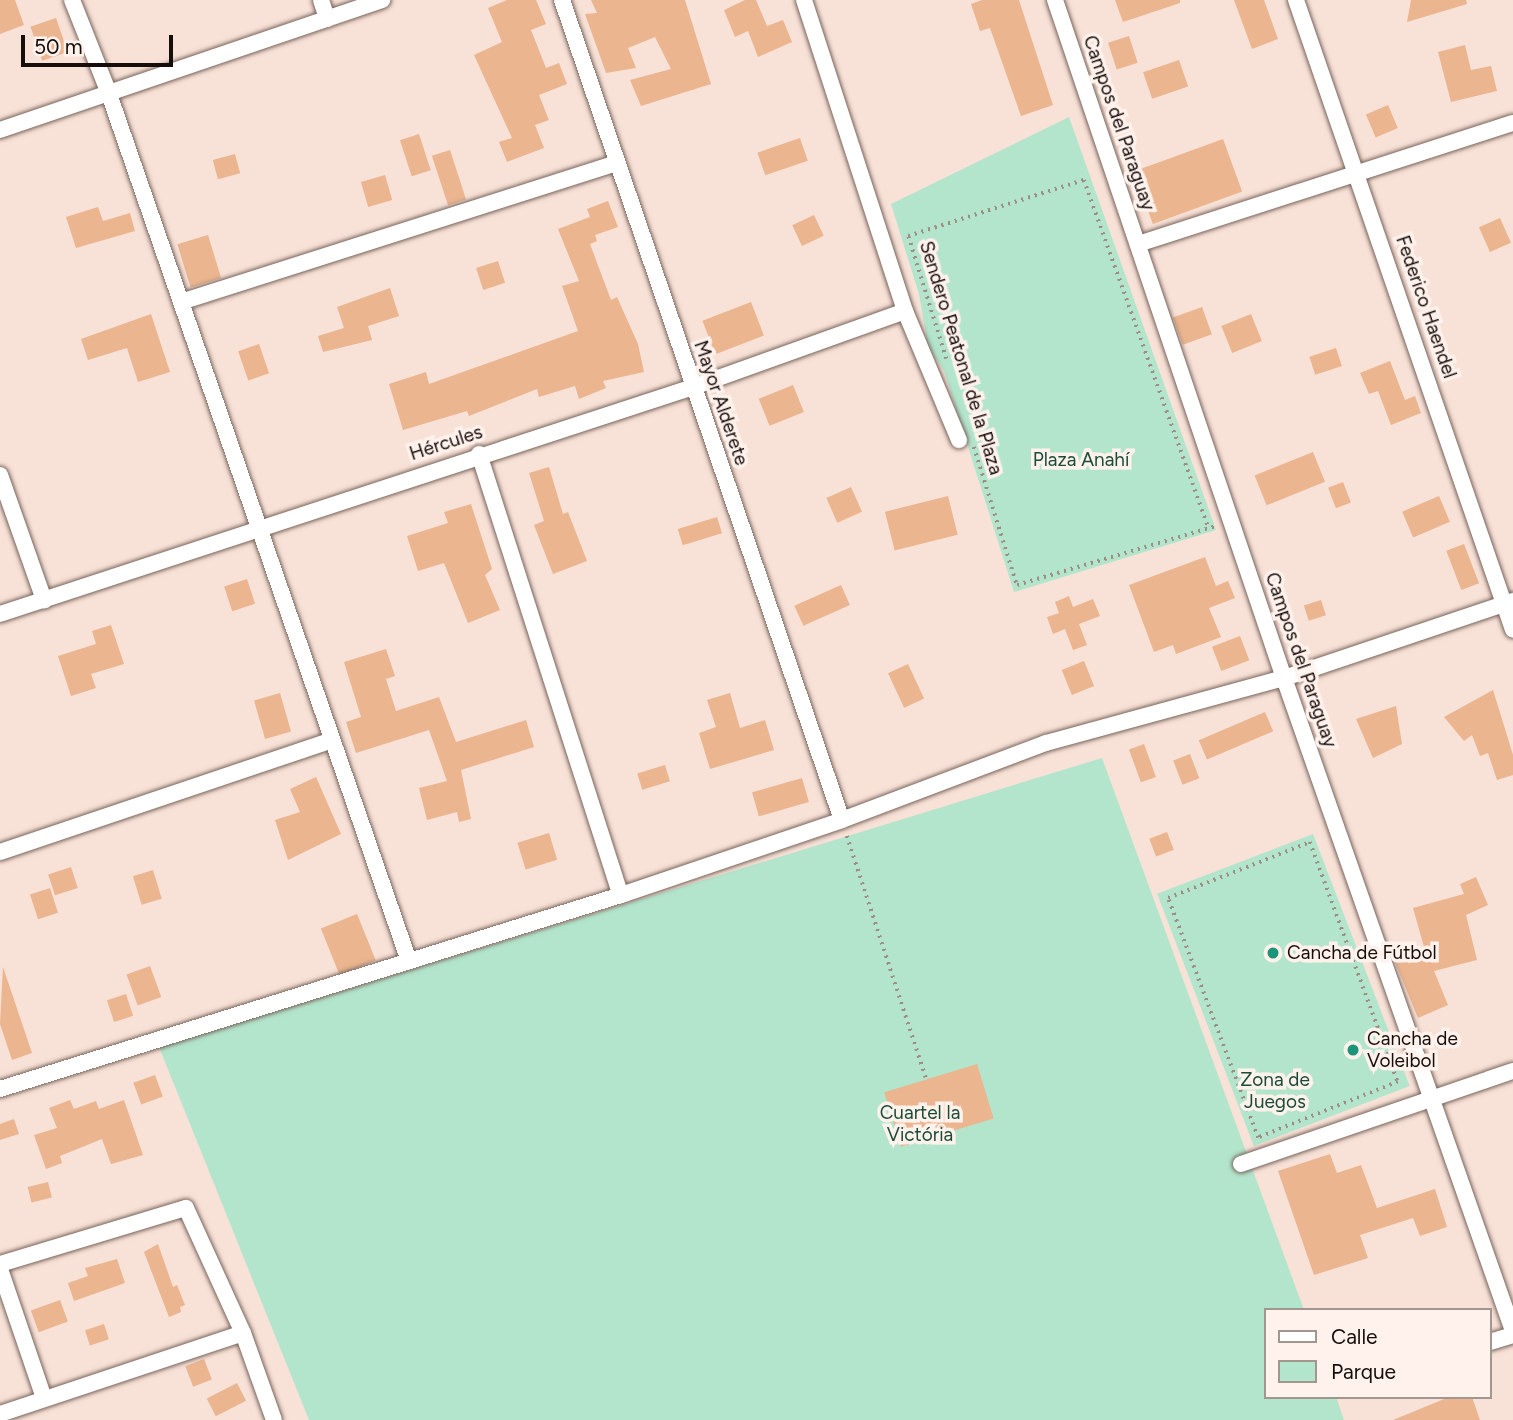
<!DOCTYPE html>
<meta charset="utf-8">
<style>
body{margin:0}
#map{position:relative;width:1513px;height:1420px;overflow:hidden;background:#f8e1d7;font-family:Figtree,sans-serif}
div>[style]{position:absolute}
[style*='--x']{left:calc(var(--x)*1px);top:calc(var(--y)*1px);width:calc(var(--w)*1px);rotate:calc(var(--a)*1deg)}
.green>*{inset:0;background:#b3e5cd;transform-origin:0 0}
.building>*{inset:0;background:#eab58f;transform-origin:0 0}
.path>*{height:3.5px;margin-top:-1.75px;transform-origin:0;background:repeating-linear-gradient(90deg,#9e8d85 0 2px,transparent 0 7px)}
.roads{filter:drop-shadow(0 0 2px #77645b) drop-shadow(0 0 2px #77645b)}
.street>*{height:16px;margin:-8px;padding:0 8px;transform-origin:8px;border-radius:8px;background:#fff}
.dots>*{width:19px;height:19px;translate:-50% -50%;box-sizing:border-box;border:4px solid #fff1eb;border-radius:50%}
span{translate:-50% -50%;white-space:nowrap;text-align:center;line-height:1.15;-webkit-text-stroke:7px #fff1eb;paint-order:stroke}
.street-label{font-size:19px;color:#160e0b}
.park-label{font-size:19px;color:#184c38}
.poi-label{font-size:19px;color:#160e0b}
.left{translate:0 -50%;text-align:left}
.legend{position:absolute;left:1264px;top:1308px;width:228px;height:91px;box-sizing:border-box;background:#fff1eb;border:2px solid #a29691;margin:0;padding:9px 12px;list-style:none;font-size:21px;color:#160e0b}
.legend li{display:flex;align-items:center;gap:14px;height:35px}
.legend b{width:35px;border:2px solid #a29691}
.scale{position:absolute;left:21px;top:35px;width:152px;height:32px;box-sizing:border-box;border:4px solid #160e0b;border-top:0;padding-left:9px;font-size:21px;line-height:24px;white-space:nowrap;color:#160e0b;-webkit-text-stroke:5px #fff1eb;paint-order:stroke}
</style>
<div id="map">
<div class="green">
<div style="clip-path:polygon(1069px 117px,1216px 530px,1014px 592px,944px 371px,928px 346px,919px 294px,891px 204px)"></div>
<div style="clip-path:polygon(1102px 758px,1304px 1310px,1266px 1310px,1266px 1397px,1336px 1397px,1344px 1420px,309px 1420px,159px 1047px)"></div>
<div style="left:1313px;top:834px;width:270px;height:167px;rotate:69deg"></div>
</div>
<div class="building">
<div style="clip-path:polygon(0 0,15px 0,24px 25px,0 34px)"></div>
<div style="clip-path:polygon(507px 0,536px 0,546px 24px,531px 30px,546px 68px,559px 63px,567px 84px,539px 95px,549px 120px,535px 125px,544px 148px,507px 162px,499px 142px,512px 138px,474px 55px,502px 42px,488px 8px)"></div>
<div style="clip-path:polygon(591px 0,685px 0,711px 84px,641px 106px,630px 80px,671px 69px,655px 37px,628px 48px,636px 68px,606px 73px,585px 14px,597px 13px)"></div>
<div style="clip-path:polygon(745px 0,756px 0,767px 26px,783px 20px,792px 42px,758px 57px,748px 31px,735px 37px,724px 10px)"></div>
<div style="clip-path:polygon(982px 0,1019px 0,1053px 105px,1021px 116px,990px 28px,980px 31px,971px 4px)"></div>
<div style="clip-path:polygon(1115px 0,1180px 0,1180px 3px,1123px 22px)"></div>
<div style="clip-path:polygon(1234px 0,1264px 0,1278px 39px,1252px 49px)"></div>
<div style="clip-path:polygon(1411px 0,1466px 0,1467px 4px,1407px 22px)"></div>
<div style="left:56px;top:18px;width:36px;height:27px;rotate:71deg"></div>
<div style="left:1129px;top:36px;width:28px;height:22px;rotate:72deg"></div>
<div style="clip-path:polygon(1465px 45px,1471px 70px,1491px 66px,1497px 91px,1451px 102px,1438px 52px)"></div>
<div style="left:1179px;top:60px;width:28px;height:38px;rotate:71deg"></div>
<div style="left:1388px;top:105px;width:25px;height:24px;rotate:67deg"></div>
<div style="left:419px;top:134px;width:38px;height:20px;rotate:72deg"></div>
<div style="left:800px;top:138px;width:24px;height:45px;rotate:71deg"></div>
<div style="left:1223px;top:139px;width:56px;height:95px;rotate:70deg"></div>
<div style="left:450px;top:150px;width:52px;height:19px;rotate:72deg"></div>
<div style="left:235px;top:154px;width:20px;height:23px;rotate:75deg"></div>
<div style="left:385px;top:175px;width:26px;height:25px;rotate:74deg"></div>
<div style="clip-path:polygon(608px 201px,618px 227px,595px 235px,597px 241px,590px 244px,611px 300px,617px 297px,638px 344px,644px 372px,603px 381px,606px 388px,579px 399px,575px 386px,539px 397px,537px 389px,469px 416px,467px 411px,403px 430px,389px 384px,426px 372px,429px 384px,578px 331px,562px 286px,579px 281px,558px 229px,590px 217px,587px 209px)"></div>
<div style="clip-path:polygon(98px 207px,103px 221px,130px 213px,135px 231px,76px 248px,66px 217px)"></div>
<div style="left:814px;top:215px;width:23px;height:24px;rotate:65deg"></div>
<div style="left:1500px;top:218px;width:27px;height:23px;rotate:66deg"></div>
<div style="left:208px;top:235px;width:45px;height:32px;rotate:73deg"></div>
<div style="left:498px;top:261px;width:23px;height:23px;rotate:72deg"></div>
<div style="clip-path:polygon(390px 288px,399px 316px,368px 326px,372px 340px,323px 352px,318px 336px,344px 328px,337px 307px)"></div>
<div style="left:751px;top:302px;width:36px;height:52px;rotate:69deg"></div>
<div style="left:1202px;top:307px;width:29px;height:31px;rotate:70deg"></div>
<div style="clip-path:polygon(151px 314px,170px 372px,138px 382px,127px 348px,88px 360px,81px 339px)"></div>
<div style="left:1251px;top:314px;width:29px;height:32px;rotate:68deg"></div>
<div style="left:259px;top:344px;width:31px;height:22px;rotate:71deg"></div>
<div style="left:1336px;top:348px;width:19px;height:28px;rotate:72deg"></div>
<div style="clip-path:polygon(1390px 361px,1405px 400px,1415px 396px,1421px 413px,1391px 425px,1378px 391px,1369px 394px,1360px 373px)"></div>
<div style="left:793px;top:385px;width:29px;height:37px;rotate:68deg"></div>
<div style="left:1313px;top:452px;width:32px;height:63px;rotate:68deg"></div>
<div style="clip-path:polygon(549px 467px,563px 514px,568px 512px,587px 561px,553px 574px,534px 525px,544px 521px,529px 473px)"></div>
<div style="left:1343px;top:482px;width:22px;height:16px;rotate:69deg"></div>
<div style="left:851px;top:487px;width:27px;height:27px;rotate:66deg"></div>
<div style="left:948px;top:496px;width:40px;height:65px;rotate:76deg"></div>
<div style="left:1439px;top:496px;width:28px;height:40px;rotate:67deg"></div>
<div style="clip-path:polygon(471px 504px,492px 569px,485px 575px,500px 610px,468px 623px,444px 563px,418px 571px,407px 536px,448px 523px,444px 512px)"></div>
<div style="left:717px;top:517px;width:17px;height:41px;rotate:73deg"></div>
<div style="left:1464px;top:544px;width:42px;height:19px;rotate:69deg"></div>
<div style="clip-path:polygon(1205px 557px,1216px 586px,1228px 581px,1235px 598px,1209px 608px,1221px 637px,1176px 654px,1173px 645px,1154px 652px,1129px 585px)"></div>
<div style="left:247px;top:579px;width:26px;height:24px;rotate:72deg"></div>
<div style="left:841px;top:585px;width:22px;height:51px;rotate:66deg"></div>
<div style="clip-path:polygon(1069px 596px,1073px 607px,1093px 599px,1100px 616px,1079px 624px,1087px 645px,1073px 650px,1065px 629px,1053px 634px,1047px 617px,1059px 613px,1055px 602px)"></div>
<div style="left:1321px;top:600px;width:16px;height:18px;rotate:72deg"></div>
<div style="clip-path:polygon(111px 625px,124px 664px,91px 674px,96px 688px,71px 696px,58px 656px,96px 644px,92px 631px)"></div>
<div style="left:1240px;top:636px;width:26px;height:30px;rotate:69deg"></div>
<div style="clip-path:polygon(386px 649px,395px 676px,386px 679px,396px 711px,439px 697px,456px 742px,526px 720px,534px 747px,461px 770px,471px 819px,459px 822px,457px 812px,427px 820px,419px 788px,447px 781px,429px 730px,356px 753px,346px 722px,361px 717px,344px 662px)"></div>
<div style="left:1084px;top:661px;width:27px;height:24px;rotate:68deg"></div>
<div style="left:908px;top:664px;width:38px;height:22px;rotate:65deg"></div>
<div style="clip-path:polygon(1493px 690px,1513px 755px,1513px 775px,1497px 780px,1488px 753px,1480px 756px,1472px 735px,1464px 741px,1444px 717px)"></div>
<div style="left:280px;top:693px;width:40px;height:27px;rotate:74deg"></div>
<div style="clip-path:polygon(730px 693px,740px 728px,765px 720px,774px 750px,710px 769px,699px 733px,716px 727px,707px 700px)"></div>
<div style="clip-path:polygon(1396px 706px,1402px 744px,1373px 758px,1356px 719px)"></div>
<div style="left:1265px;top:712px;width:21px;height:72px;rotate:67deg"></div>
<div style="left:1144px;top:744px;width:35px;height:16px;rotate:70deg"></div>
<div style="left:1190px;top:754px;width:26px;height:18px;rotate:69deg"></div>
<div style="left:665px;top:765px;width:17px;height:29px;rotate:73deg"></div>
<div style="clip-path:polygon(316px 777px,341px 834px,288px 860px,275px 820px,300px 812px,290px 789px)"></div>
<div style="left:802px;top:778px;width:25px;height:52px;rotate:74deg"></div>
<div style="left:1167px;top:832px;width:19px;height:19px;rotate:69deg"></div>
<div style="left:549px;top:833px;width:28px;height:33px;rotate:73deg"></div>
<div style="left:71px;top:867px;width:22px;height:24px;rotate:72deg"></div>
<div style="left:153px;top:870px;width:30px;height:21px;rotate:73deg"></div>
<div style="clip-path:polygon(1476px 877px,1488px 905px,1466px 915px,1477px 960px,1434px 971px,1448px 1005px,1418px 1018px,1395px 962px,1424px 947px,1413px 908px,1464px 894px,1460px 884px)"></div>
<div style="left:50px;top:888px;width:26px;height:21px;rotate:72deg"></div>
<div style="left:357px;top:914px;width:50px;height:39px;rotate:68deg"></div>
<div style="left:150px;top:966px;width:33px;height:25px;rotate:70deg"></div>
<div style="clip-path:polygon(3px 967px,32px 1053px,12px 1060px,0 1024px)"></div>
<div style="left:126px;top:994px;width:23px;height:20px;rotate:72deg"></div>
<div style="left:977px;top:1064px;width:57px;height:97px;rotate:73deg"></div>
<div style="left:155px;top:1075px;width:23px;height:23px;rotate:70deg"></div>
<div style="clip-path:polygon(70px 1100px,74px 1109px,96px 1101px,99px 1109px,124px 1100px,143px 1155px,111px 1164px,102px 1139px,60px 1156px,62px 1163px,46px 1169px,34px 1135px,57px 1128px,49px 1108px)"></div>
<div style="clip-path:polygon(14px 1119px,19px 1134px,0 1140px,0 1124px)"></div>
<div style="clip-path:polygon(1330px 1154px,1337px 1173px,1361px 1165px,1377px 1208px,1435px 1189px,1447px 1227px,1420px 1236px,1413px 1218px,1360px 1235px,1368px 1258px,1314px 1275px,1278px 1171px)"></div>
<div style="left:48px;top:1182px;width:16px;height:21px;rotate:76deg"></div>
<div style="clip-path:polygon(158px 1244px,173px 1287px,177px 1285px,185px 1305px,180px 1307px,181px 1312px,169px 1317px,144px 1252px)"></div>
<div style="clip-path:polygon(117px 1259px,125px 1283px,74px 1301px,68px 1283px,88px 1276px,85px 1268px)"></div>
<div style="left:60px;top:1300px;width:23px;height:31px;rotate:70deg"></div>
<div style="left:104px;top:1324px;width:16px;height:20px;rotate:72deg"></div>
<div style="left:204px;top:1359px;width:22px;height:20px;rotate:69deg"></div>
<div style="left:237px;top:1383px;width:20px;height:34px;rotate:63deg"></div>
<div style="clip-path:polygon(1449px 1397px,1472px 1397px,1480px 1420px,1393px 1420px)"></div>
</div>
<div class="path">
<div style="--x:946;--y:359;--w:129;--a:-107.2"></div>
<div style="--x:908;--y:236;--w:185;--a:-17.7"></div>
<div style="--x:1084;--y:180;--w:368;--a:70.3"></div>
<div style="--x:974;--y:447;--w:145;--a:72.7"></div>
<div style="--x:1017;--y:585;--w:208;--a:-16.5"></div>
<div style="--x:847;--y:836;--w:254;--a:71.9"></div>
<div style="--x:1310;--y:842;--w:256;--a:69.9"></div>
<div style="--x:1398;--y:1082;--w:151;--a:158.2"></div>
<div style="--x:1258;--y:1138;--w:256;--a:-110.6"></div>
<div style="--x:1168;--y:898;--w:153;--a:-21.5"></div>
</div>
<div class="roads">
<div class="street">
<div style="--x:72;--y:0;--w:98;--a:68.4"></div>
<div style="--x:108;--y:91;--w:921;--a:70.92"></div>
<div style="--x:321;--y:0;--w:20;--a:72"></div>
<div style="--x:562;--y:0;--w:866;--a:71.15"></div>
<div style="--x:804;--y:0;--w:327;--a:72"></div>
<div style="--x:905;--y:311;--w:140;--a:67.3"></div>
<div style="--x:1055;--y:0;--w:716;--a:71.34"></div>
<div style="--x:1284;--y:678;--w:692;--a:70.67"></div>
<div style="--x:1296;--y:0;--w:666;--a:70.99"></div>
<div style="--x:0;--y:130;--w:404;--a:-18.8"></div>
<div style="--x:1138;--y:244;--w:394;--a:-17.9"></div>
<div style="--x:181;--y:302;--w:458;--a:-17.7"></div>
<div style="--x:479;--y:454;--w:463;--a:72.2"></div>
<div style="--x:0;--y:475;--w:133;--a:70.6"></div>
<div style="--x:0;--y:614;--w:729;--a:-18.14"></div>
<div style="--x:693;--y:387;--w:225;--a:-19.7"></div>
<div style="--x:0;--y:852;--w:348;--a:-18.6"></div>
<div style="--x:0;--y:1089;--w:651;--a:-17.35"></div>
<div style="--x:621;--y:895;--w:233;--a:-18.7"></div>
<div style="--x:842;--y:820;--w:218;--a:-20.7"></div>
<div style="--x:1046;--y:743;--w:247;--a:-15.3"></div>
<div style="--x:1284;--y:678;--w:242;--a:-18.6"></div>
<div style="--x:1241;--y:1164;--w:287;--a:-18.9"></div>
<div style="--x:0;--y:1264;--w:194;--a:-16.8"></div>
<div style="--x:186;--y:1208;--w:137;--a:65.5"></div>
<div style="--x:243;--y:1333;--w:92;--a:70.4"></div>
<div style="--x:0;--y:1269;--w:136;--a:71.2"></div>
<div style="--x:1490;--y:1342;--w:24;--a:-17"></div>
<div style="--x:0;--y:1414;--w:256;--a:-18.4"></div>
</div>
</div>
<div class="dots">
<div style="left:1273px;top:953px;background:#1c947a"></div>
<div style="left:1353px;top:1050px;background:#1c947a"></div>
</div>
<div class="street-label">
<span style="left:1119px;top:123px;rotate:71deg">Campos del Paraguay</span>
<span style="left:1426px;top:307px;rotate:71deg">Federico Haendel</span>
<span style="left:961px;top:358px;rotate:73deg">Sendero Peatonal de la Plaza</span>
<span style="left:721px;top:403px;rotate:71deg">Mayor Alderete</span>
<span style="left:446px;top:443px;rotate:-18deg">Hércules</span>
<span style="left:1301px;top:660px;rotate:71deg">Campos del Paraguay</span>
</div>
<div class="park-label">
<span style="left:1081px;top:460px">Plaza Anahí</span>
<span style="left:1275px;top:1091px">Zona de<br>Juegos</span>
<span style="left:920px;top:1124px">Cuartel la<br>Victória</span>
</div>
<div class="poi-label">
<span class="left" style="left:1287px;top:953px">Cancha de Fútbol</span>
<span class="left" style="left:1367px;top:1050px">Cancha de<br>Voleibol</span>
</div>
<ul class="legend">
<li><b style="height:9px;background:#fff"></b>Calle</li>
<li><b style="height:19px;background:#b3e5cd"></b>Parque</li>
</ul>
<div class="scale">50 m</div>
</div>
